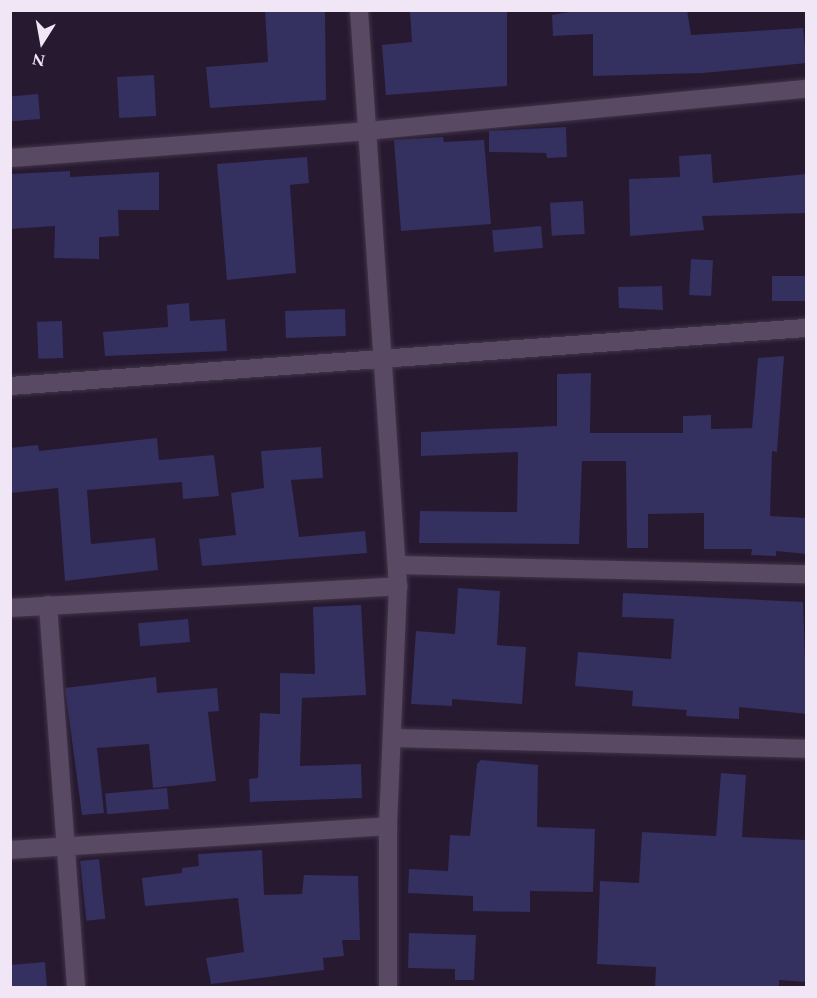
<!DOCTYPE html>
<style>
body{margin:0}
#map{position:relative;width:817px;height:998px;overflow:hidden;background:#271930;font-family:Spectral,serif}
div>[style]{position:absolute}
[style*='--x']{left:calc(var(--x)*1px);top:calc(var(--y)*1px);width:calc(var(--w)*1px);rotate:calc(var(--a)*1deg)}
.building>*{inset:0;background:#343060;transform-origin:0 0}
.roads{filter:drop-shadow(0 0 2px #413648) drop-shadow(0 0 2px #413648)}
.minor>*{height:18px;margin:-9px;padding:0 9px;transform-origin:9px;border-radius:9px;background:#5a4963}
span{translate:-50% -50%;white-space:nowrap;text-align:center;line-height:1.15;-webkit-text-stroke:4.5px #271930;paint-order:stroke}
.frame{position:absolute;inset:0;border:12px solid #f0e6f6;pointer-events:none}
.north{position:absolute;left:12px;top:12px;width:60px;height:60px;-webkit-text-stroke:4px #271930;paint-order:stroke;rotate:191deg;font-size:16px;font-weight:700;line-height:24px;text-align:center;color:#f0e6f6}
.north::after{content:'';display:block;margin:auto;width:21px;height:27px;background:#f0e6f6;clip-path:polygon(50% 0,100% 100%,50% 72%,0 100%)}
</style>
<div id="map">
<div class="building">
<div style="clip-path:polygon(265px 10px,325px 10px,326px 100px,210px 108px,206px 67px,268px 62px)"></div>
<div style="clip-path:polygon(581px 10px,687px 10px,691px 35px,803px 28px,807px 63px,703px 73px,593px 76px,593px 34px,553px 36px,552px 15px)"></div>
<div style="clip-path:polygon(507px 11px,507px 86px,386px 95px,382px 45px,412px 42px,410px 12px)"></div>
<div style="left:154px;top:75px;width:41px;height:37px;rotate:87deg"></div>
<div style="left:38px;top:94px;width:25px;height:28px;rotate:85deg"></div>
<div style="clip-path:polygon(566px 127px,567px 157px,547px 158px,546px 153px,489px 152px,489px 131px)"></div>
<div style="clip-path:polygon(443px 137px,444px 142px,484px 140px,491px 224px,401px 231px,394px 140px)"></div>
<div style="clip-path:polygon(711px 154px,713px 183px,807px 174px,807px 213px,702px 216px,704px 230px,630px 236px,629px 179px,680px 177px,679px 156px)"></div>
<div style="clip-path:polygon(307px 157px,309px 183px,290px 185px,296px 273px,227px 280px,217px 164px)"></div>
<div style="clip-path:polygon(70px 171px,70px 177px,159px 172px,159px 210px,118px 210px,119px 236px,99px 237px,99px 259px,54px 258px,55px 226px,10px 229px,10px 174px)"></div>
<div style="left:583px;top:201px;width:33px;height:33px;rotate:87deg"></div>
<div style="left:541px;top:226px;width:22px;height:49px;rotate:85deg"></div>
<div style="left:691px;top:259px;width:22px;height:36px;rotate:3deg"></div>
<div style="left:807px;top:276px;width:25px;height:35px;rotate:90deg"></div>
<div style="clip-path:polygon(662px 286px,663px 310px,619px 308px,618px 287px)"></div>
<div style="clip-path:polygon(189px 303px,190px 321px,225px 319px,227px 351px,105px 356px,103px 332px,168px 327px,167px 305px)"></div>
<div style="left:345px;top:309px;width:27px;height:60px;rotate:88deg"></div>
<div style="left:62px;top:321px;width:37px;height:25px;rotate:88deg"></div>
<div style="clip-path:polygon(784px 356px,777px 452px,772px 451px,770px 516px,807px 518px,807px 554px,776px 551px,776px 556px,751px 555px,752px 549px,704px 549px,704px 513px,648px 514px,648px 548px,627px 548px,626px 461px,582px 461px,579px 544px,419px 543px,420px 511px,517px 512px,518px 452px,421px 456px,421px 432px,557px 426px,557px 374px,591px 373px,590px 433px,683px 433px,683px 416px,711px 415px,711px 429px,752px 428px,758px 358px)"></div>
<div style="clip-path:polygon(157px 438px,159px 460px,214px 455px,219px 496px,183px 499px,182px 482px,87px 490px,91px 544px,155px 538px,158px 570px,65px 581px,58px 488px,10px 493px,10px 448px,38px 445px,39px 451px)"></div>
<div style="clip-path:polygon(321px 447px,323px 478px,291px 480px,299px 537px,365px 531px,367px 553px,202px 566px,199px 539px,236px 535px,231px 493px,264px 488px,261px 451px)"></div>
<div style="clip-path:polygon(458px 588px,500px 591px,497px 645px,526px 647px,522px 704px,452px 699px,452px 706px,411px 704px,416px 631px,455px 634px)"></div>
<div style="clip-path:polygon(623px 593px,803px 602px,807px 714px,739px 707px,739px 719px,686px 716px,687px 710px,632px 706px,633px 691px,575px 686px,578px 652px,671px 659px,674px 619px,622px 617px)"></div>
<div style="clip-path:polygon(361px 605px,366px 695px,302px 698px,300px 766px,361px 764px,362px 798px,250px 802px,249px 779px,258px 778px,260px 713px,280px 714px,280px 673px,315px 674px,313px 607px)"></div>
<div style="left:188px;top:619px;width:23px;height:50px;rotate:85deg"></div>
<div style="clip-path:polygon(156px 677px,157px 693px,217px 688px,219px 711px,208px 712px,216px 781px,153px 788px,149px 744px,97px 748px,104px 813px,82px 815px,65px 688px)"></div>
<div style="clip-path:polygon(481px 760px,538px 765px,537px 827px,595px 829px,593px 892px,530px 891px,530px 912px,473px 911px,473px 896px,408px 893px,409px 869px,448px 871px,450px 835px,470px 836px,477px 764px)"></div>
<div style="clip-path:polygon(721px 773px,746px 775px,742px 837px,807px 840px,807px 982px,779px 980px,779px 987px,655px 987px,656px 967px,597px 964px,600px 881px,639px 883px,642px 832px,716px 836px)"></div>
<div style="left:167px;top:788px;width:21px;height:62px;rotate:85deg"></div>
<div style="clip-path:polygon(262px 850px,264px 895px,302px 894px,304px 875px,358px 876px,360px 940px,342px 940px,344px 956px,323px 958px,324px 970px,211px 984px,206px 958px,244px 952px,238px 898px,145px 906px,142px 878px,182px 873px,182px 868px,199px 866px,198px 854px)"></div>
<div style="left:99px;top:859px;width:60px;height:19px;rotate:84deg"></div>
<div style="clip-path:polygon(409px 933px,476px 935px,474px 980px,455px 980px,455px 969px,408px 968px)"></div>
<div style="clip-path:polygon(45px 962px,47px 987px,10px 987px,10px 965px)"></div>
</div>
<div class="roads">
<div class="minor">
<div style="--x:359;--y:10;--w:577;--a:86.13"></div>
<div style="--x:398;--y:586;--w:240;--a:92.4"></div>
<div style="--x:388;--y:826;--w:162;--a:90"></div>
<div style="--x:10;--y:158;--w:358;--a:-4.3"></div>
<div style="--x:367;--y:131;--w:441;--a:-5.5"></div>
<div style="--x:10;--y:386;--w:798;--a:-4.17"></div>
<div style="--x:397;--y:565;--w:409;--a:1.3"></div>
<div style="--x:48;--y:605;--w:384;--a:85.8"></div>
<div style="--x:10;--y:608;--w:389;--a:-3.2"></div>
<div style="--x:394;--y:738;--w:412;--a:1.5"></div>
<div style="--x:10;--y:850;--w:379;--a:-3.6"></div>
</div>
</div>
<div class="frame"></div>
<div class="north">N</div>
</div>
